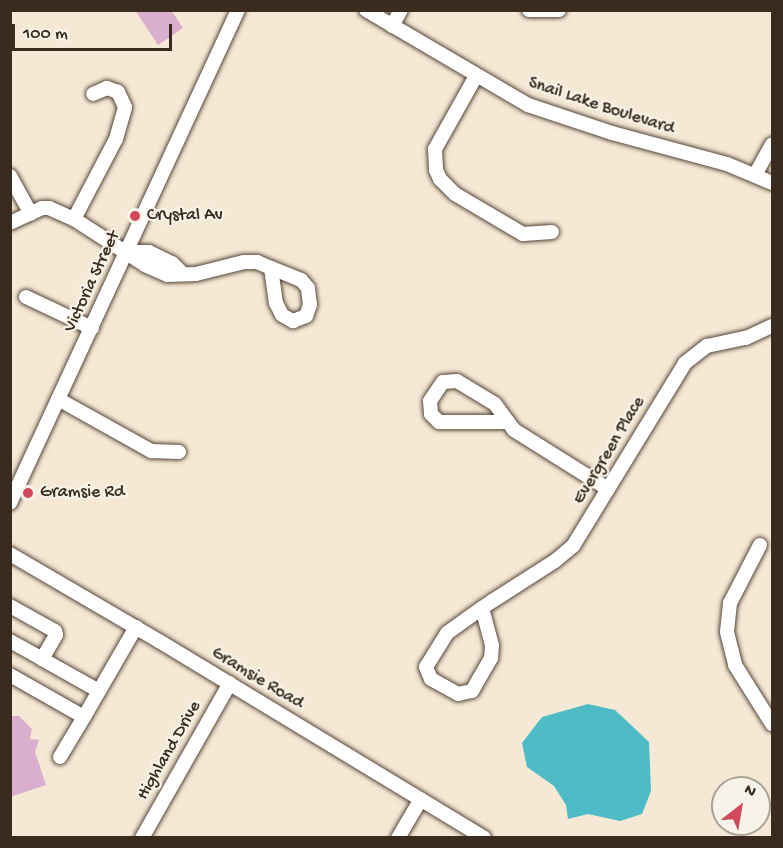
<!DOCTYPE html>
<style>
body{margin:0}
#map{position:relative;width:783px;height:848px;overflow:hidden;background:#f5e8d4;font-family:"Gochi Hand",sans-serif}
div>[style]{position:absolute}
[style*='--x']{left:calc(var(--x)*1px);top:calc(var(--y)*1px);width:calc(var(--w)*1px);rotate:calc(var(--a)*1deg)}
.water>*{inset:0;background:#4ebcc6}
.building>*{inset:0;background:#daaecd}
.roads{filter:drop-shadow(0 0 2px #574639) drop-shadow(0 0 2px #574639)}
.minor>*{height:14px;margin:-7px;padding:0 7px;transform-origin:7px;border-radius:7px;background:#fff}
.dots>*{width:16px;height:16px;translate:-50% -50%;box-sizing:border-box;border:3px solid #f7f3e8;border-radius:50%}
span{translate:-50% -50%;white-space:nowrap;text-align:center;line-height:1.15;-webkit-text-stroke:4.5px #f7f3e8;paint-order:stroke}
.street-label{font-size:18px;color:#3b2a1e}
.poi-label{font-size:18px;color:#3b2a1e}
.left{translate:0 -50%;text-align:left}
.frame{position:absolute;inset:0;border:12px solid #3b2a1e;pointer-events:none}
.north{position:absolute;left:711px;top:776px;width:60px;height:60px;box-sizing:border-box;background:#f7f3e8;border:2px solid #aca397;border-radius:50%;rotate:31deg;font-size:16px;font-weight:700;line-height:24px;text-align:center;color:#3b2a1e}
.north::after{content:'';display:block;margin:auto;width:21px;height:27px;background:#d1495b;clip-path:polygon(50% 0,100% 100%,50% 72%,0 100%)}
.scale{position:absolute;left:12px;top:24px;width:160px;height:27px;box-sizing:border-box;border:3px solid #3b2a1e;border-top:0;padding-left:8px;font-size:18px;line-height:21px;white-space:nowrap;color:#3b2a1e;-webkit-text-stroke:4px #f7f3e8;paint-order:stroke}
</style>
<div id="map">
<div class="water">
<div style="clip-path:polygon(588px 704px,615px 710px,649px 742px,651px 791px,642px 814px,620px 821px,588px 814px,568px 819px,566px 805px,554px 786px,527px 767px,522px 743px,542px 717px)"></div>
</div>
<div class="building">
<div style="clip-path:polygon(135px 10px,171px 10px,183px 28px,158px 45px)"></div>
<div style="clip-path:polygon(10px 716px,19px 716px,32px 729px,30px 739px,39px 740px,35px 752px,46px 785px,10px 797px)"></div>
</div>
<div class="roads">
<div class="minor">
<div style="--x:366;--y:10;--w:188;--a:30.4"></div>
<div style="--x:528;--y:105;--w:89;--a:18.4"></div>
<div style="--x:612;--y:133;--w:119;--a:15.1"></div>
<div style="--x:727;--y:164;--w:49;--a:22.9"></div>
<div style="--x:529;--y:10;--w:30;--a:0"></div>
<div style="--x:392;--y:26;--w:18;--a:-61"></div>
<div style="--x:476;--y:76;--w:84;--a:119.3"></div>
<div style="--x:435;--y:149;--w:21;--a:87"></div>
<div style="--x:436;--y:170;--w:10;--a:66"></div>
<div style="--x:440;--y:179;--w:21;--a:45"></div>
<div style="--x:455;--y:194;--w:79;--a:30.5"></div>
<div style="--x:523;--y:234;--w:29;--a:-4"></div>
<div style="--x:755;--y:175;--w:35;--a:-61"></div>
<div style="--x:10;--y:176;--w:43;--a:61.1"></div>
<div style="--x:74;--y:219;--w:90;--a:-62.3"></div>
<div style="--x:116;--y:139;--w:33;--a:-74"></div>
<div style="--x:125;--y:107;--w:17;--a:-115"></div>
<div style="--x:118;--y:92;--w:12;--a:-160"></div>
<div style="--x:107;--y:88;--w:15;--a:157"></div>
<div style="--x:10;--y:223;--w:35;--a:-25"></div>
<div style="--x:42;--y:208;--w:7;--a:0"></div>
<div style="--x:49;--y:208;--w:27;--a:24"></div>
<div style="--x:74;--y:219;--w:85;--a:32.9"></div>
<div style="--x:145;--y:265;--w:24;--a:24"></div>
<div style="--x:167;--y:275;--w:29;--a:-2"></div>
<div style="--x:196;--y:274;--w:49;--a:-14"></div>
<div style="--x:244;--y:262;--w:13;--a:0"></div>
<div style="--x:257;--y:262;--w:15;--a:23"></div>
<div style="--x:271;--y:268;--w:35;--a:82"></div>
<div style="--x:276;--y:303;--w:13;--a:63"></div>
<div style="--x:282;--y:315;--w:13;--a:29"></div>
<div style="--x:293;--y:321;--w:14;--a:-21"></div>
<div style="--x:306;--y:316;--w:12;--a:-70"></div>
<div style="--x:310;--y:305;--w:17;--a:-97"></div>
<div style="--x:308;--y:288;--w:11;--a:-131"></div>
<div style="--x:301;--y:280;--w:32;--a:-158"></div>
<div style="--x:127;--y:252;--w:22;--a:0"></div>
<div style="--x:149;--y:252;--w:25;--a:26"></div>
<div style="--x:172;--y:263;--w:16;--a:45"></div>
<div style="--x:26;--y:297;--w:73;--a:25.2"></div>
<div style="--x:58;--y:399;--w:107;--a:29.2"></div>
<div style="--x:151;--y:451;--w:28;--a:2"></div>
<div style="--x:508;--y:422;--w:69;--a:180"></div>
<div style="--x:439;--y:422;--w:11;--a:-135"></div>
<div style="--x:431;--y:414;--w:13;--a:-94"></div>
<div style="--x:430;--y:401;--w:23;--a:-56"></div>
<div style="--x:443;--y:382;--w:14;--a:-4"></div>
<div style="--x:457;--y:381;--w:44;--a:31.2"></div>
<div style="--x:495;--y:404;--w:22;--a:54"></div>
<div style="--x:508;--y:422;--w:10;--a:53"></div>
<div style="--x:514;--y:430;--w:111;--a:32.1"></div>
<div style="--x:10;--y:503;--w:543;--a:-65.18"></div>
<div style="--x:760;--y:545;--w:65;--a:117.3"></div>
<div style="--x:730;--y:603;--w:29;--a:96"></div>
<div style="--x:727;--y:632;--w:34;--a:76"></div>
<div style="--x:735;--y:665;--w:70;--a:57.9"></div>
<div style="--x:10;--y:554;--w:173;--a:30.3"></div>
<div style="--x:159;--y:641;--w:380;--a:31.2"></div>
<div style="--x:10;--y:606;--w:51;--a:29.1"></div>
<div style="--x:55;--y:631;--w:4;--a:76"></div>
<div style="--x:56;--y:635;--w:28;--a:120"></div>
<div style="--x:42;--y:659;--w:65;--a:29.3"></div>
<div style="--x:482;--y:608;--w:38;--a:75"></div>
<div style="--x:492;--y:645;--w:13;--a:94"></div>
<div style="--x:491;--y:658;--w:38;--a:120"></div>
<div style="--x:472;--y:691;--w:14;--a:168"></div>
<div style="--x:458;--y:694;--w:31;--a:-151"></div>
<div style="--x:431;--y:679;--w:13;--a:-113"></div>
<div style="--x:426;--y:667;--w:40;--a:-58"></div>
<div style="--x:447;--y:633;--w:43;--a:-35.5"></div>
<div style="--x:482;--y:608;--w:14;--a:-34"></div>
<div style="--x:494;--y:600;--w:72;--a:-32.6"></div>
<div style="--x:555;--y:561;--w:23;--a:-40"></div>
<div style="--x:573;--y:546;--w:215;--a:-58.5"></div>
<div style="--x:685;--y:363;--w:28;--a:-38"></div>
<div style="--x:707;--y:346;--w:40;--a:-12"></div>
<div style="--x:746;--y:338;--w:29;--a:-25"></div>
<div style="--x:10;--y:641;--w:37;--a:29"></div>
<div style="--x:10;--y:675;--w:85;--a:29.6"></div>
<div style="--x:84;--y:717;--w:104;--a:-60"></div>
<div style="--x:60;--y:757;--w:47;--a:-59"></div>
<div style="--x:142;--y:838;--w:178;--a:-60.4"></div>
<div style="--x:398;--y:838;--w:45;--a:-59.5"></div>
</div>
</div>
<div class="dots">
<div style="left:135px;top:216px;background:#d1495b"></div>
<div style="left:28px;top:493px;background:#d1495b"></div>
</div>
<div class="street-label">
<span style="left:601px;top:107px;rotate:18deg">Snail Lake Boulevard</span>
<span style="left:93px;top:282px;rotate:-65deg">Victoria Street</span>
<span style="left:610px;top:451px;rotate:-59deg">Evergreen Place</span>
<span style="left:257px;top:679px;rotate:31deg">Gramsie Road</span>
<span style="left:170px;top:751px;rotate:-60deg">Highland Drive</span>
</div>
<div class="poi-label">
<span class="left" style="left:147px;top:216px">Crystal Av</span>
<span class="left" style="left:40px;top:493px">Gramsie Rd</span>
</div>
<div class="frame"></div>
<div class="north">N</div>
<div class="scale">100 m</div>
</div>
